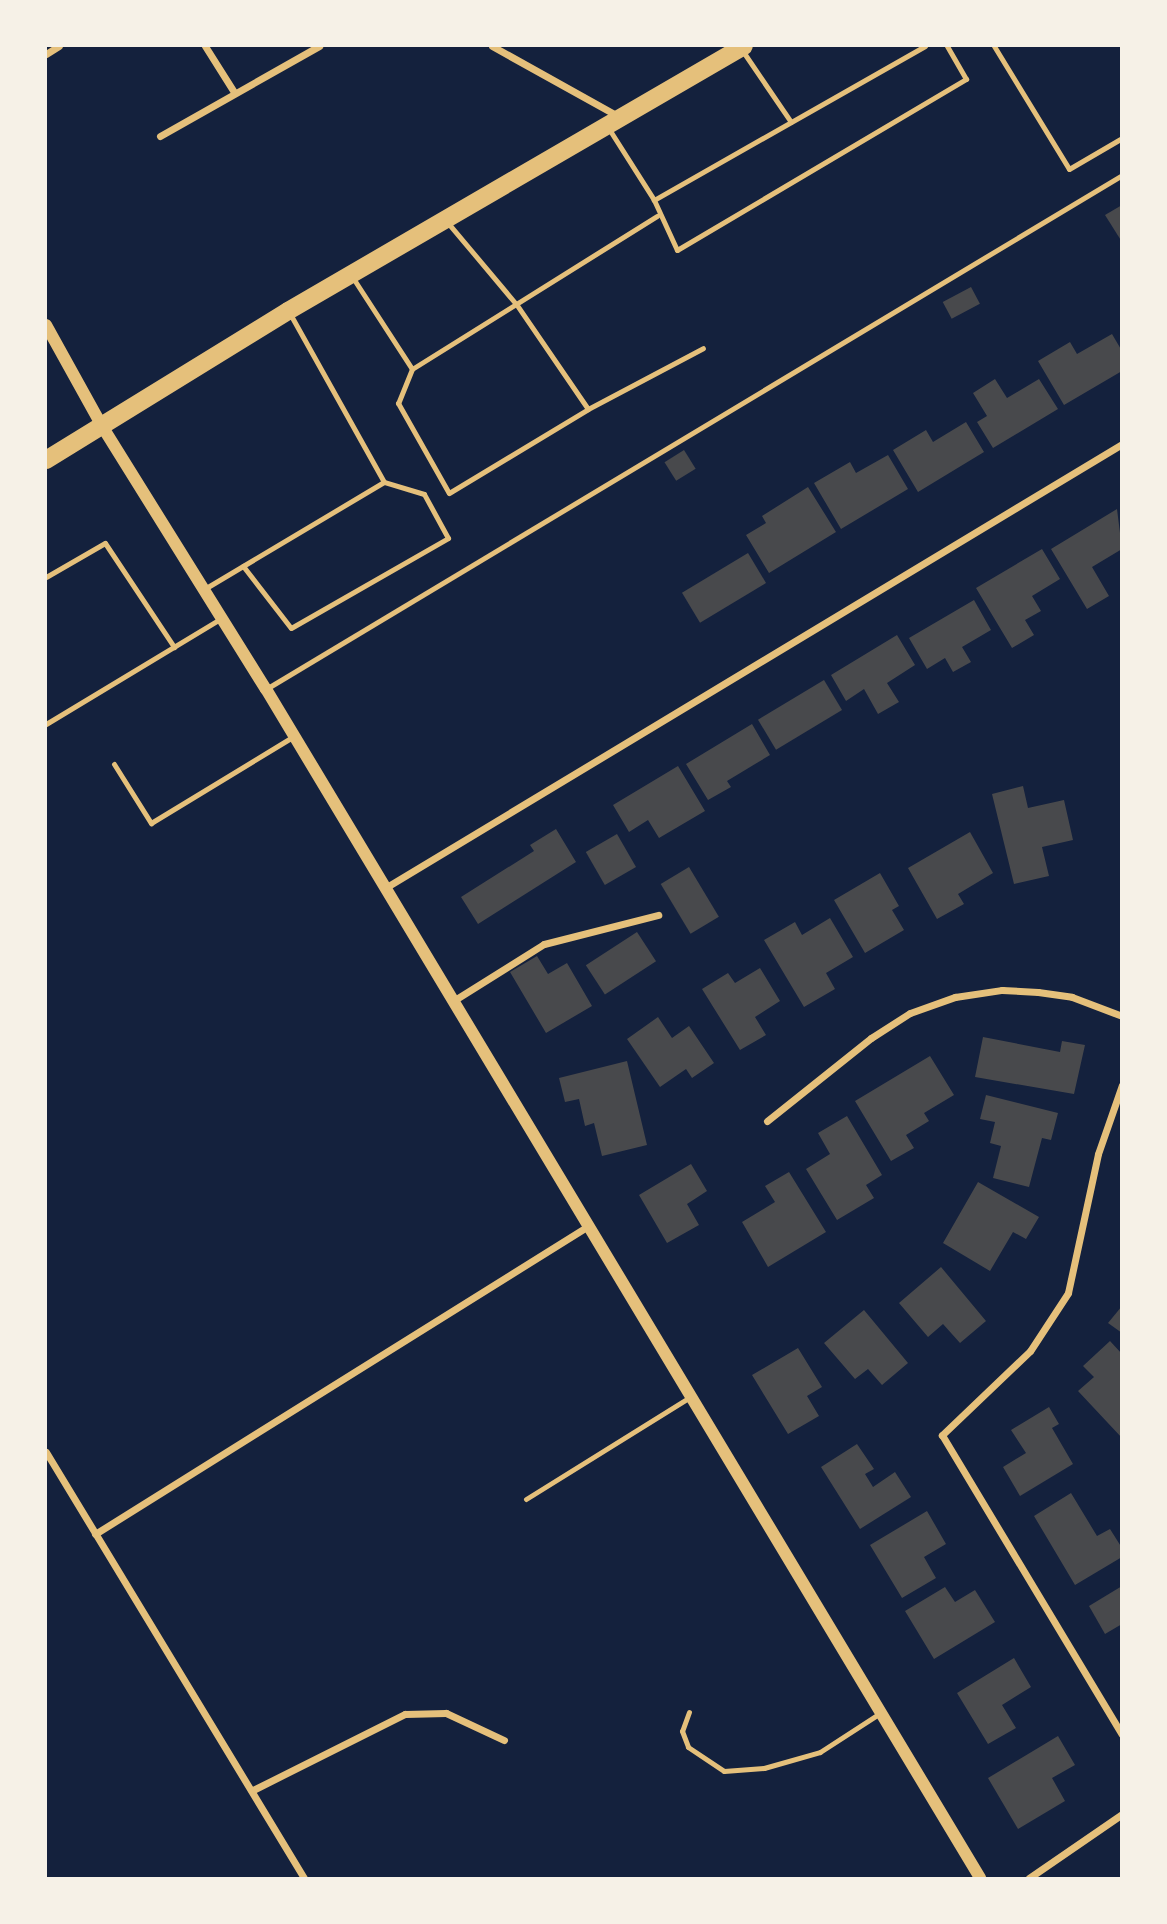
<!DOCTYPE html>
<style>
body{margin:0}
#map{position:relative;width:1167px;height:1924px;overflow:hidden;background:#14213d;font-family:Barlow,sans-serif}
div>[style]{position:absolute}
[style*='--x']{left:calc(var(--x)*1px);top:calc(var(--y)*1px);width:calc(var(--w)*1px);rotate:calc(var(--a)*1deg)}
.building>*{inset:0;background:#48494c;transform-origin:0 0}
.service>*{height:5px;margin:-2.5px;padding:0 2.5px;transform-origin:2.5px;border-radius:2.5px;background:#e5c07b}
.minor>*{height:7px;margin:-3.5px;padding:0 3.5px;transform-origin:3.5px;border-radius:3.5px;background:#e5c07b}
.tertiary>*{height:12px;margin:-6px;padding:0 6px;transform-origin:6px;border-radius:6px;background:#e5c07b}
.primary>*{height:18px;margin:-9px;padding:0 9px;transform-origin:9px;border-radius:9px;background:#e5c07b}
span{translate:-50% -50%;white-space:nowrap;text-align:center;line-height:1.15;-webkit-text-stroke:6px #f6f1e7;paint-order:stroke}
.frame{position:absolute;inset:0;border:47px solid #f6f1e7;pointer-events:none}
</style>
<div id="map">
<div class="building">
<div style="clip-path:polygon(1122px 205px,1122px 242px,1105px 215px)"></div>
<div style="left:971px;top:287px;width:19px;height:32px;rotate:62deg"></div>
<div style="clip-path:polygon(1112px 334px,1122px 351px,1122px 371px,1064px 405px,1038px 361px,1070px 342px,1077px 354px)"></div>
<div style="clip-path:polygon(995px 379px,1007px 398px,1039px 379px,1058px 409px,993px 448px,977px 422px,987px 416px,973px 393px)"></div>
<div style="clip-path:polygon(966px 422px,984px 452px,918px 492px,893px 450px,926px 430px,933px 442px)"></div>
<div style="left:684px;top:450px;width:22px;height:23px;rotate:58deg"></div>
<div style="clip-path:polygon(888px 455px,908px 489px,841px 529px,814px 483px,850px 462px,856px 473px)"></div>
<div style="clip-path:polygon(808px 487px,836px 532px,769px 573px,746px 535px,766px 523px,762px 516px)"></div>
<div style="clip-path:polygon(1117px 509px,1122px 549px,1092px 567px,1109px 596px,1087px 609px,1051px 549px)"></div>
<div style="clip-path:polygon(1042px 549px,1060px 579px,1032px 596px,1041px 611px,1025px 620px,1034px 635px,1012px 648px,976px 588px)"></div>
<div style="left:748px;top:553px;width:35px;height:77px;rotate:59deg"></div>
<div style="clip-path:polygon(974px 600px,991px 630px,962px 647px,971px 662px,953px 672px,945px 658px,927px 669px,909px 638px)"></div>
<div style="clip-path:polygon(897px 635px,915px 665px,887px 683px,899px 702px,878px 714px,864px 689px,846px 701px,831px 675px)"></div>
<div style="left:824px;top:680px;width:35px;height:77px;rotate:59deg"></div>
<div style="clip-path:polygon(752px 724px,770px 755px,727px 781px,731px 787px,708px 800px,686px 764px)"></div>
<div style="clip-path:polygon(678px 766px,705px 811px,659px 838px,648px 820px,629px 832px,613px 805px)"></div>
<div style="clip-path:polygon(1023px 786px,1028px 808px,1064px 800px,1073px 840px,1042px 847px,1049px 876px,1014px 884px,992px 794px)"></div>
<div style="clip-path:polygon(556px 829px,576px 862px,478px 924px,461px 897px,534px 851px,530px 845px)"></div>
<div style="clip-path:polygon(970px 832px,993px 873px,958px 894px,964px 904px,937px 919px,908px 868px)"></div>
<div style="left:617px;top:834px;width:38px;height:36px;rotate:60deg"></div>
<div style="left:689px;top:867px;width:58px;height:33px;rotate:59deg"></div>
<div style="clip-path:polygon(880px 873px,899px 906px,892px 910px,904px 930px,865px 953px,834px 900px)"></div>
<div style="clip-path:polygon(830px 918px,853px 957px,826px 973px,835px 989px,804px 1007px,764px 940px,795px 922px,802px 935px)"></div>
<div style="left:637px;top:932px;width:35px;height:61px;rotate:57deg"></div>
<div style="clip-path:polygon(537px 956px,548px 974px,567px 963px,592px 1006px,546px 1033px,510px 972px)"></div>
<div style="clip-path:polygon(760px 968px,780px 1001px,755px 1017px,766px 1035px,740px 1050px,702px 989px,728px 973px,735px 983px)"></div>
<div style="clip-path:polygon(658px 1017px,672px 1038px,689px 1026px,714px 1063px,692px 1078px,686px 1069px,660px 1087px,627px 1039px)"></div>
<div style="clip-path:polygon(983px 1037px,1060px 1052px,1062px 1041px,1085px 1045px,1074px 1094px,975px 1077px)"></div>
<div style="clip-path:polygon(930px 1056px,954px 1095px,924px 1113px,929px 1121px,906px 1135px,914px 1148px,891px 1161px,855px 1101px)"></div>
<div style="clip-path:polygon(627px 1061px,647px 1145px,602px 1156px,594px 1123px,585px 1126px,579px 1099px,565px 1102px,559px 1078px)"></div>
<div style="clip-path:polygon(986px 1095px,1058px 1113px,1051px 1140px,1042px 1138px,1029px 1187px,993px 1178px,1001px 1146px,990px 1143px,995px 1122px,980px 1119px)"></div>
<div style="clip-path:polygon(847px 1116px,882px 1175px,866px 1185px,874px 1198px,837px 1220px,806px 1169px,830px 1154px,818px 1133px)"></div>
<div style="clip-path:polygon(691px 1164px,707px 1191px,687px 1204px,699px 1225px,667px 1243px,639px 1195px)"></div>
<div style="clip-path:polygon(789px 1172px,826px 1232px,768px 1267px,742px 1222px,775px 1202px,765px 1186px)"></div>
<div style="clip-path:polygon(978px 1182px,1039px 1217px,1026px 1239px,1013px 1232px,990px 1271px,943px 1243px)"></div>
<div style="clip-path:polygon(941px 1267px,986px 1321px,960px 1343px,943px 1324px,928px 1337px,899px 1303px)"></div>
<div style="clip-path:polygon(1122px 1306px,1122px 1333px,1108px 1323px)"></div>
<div style="clip-path:polygon(864px 1310px,908px 1363px,882px 1385px,868px 1369px,855px 1379px,824px 1343px)"></div>
<div style="clip-path:polygon(1110px 1341px,1122px 1354px,1122px 1438px,1078px 1391px,1094px 1377px,1083px 1366px)"></div>
<div style="clip-path:polygon(798px 1348px,822px 1387px,807px 1396px,819px 1416px,788px 1434px,752px 1375px)"></div>
<div style="clip-path:polygon(1049px 1407px,1059px 1424px,1052px 1428px,1073px 1464px,1020px 1496px,1003px 1467px,1026px 1453px,1011px 1430px)"></div>
<div style="clip-path:polygon(857px 1444px,874px 1469px,865px 1474px,873px 1487px,895px 1472px,911px 1497px,860px 1529px,821px 1467px)"></div>
<div style="clip-path:polygon(1071px 1493px,1097px 1536px,1110px 1529px,1122px 1548px,1122px 1557px,1075px 1585px,1034px 1516px)"></div>
<div style="clip-path:polygon(927px 1511px,946px 1544px,924px 1557px,936px 1578px,902px 1598px,870px 1545px)"></div>
<div style="clip-path:polygon(1122px 1586px,1122px 1624px,1105px 1634px,1089px 1606px)"></div>
<div style="clip-path:polygon(945px 1587px,955px 1602px,975px 1590px,995px 1622px,934px 1659px,905px 1611px)"></div>
<div style="clip-path:polygon(1014px 1658px,1031px 1687px,1002px 1705px,1016px 1728px,988px 1744px,957px 1693px)"></div>
<div style="clip-path:polygon(1058px 1736px,1075px 1765px,1052px 1778px,1065px 1801px,1018px 1829px,988px 1778px)"></div>
</div>
<div class="service">
<div style="--x:925;--y:46;--w:312;--a:150.4"></div>
<div style="--x:654;--y:200;--w:55;--a:65.3"></div>
<div style="--x:677;--y:250;--w:336;--a:-30.6"></div>
<div style="--x:966;--y:79;--w:38;--a:-120"></div>
<div style="--x:994;--y:46;--w:144;--a:58.6"></div>
<div style="--x:1069;--y:169;--w:61;--a:-30.3"></div>
<div style="--x:742;--y:50;--w:87;--a:55.8"></div>
<div style="--x:609;--y:129;--w:84;--a:57.6"></div>
<div style="--x:353;--y:278;--w:108;--a:57"></div>
<div style="--x:412;--y:369;--w:289;--a:-32"></div>
<div style="--x:412;--y:369;--w:37;--a:112"></div>
<div style="--x:398;--y:403;--w:103;--a:60.5"></div>
<div style="--x:449;--y:493;--w:162;--a:-31.1"></div>
<div style="--x:588;--y:409;--w:127;--a:-124.4"></div>
<div style="--x:516;--y:304;--w:106;--a:-130"></div>
<div style="--x:588;--y:409;--w:130;--a:-27.9"></div>
<div style="--x:243;--y:566;--w:78;--a:52.3"></div>
<div style="--x:291;--y:628;--w:181;--a:-29.8"></div>
<div style="--x:448;--y:538;--w:50;--a:-118.6"></div>
<div style="--x:424;--y:494;--w:42;--a:-163.3"></div>
<div style="--x:46;--y:577;--w:68;--a:-30"></div>
<div style="--x:105;--y:543;--w:125;--a:56.4"></div>
<div style="--x:206;--y:588;--w:207;--a:-30.8"></div>
<div style="--x:384;--y:482;--w:193;--a:-119.2"></div>
<div style="--x:266;--y:689;--w:998;--a:-30.98"></div>
<div style="--x:46;--y:724;--w:203;--a:-31.1"></div>
<div style="--x:114;--y:764;--w:70;--a:57.9"></div>
<div style="--x:151;--y:823;--w:167;--a:-31.3"></div>
<div style="--x:526;--y:1499;--w:193;--a:-31.9"></div>
<div style="--x:689;--y:1712;--w:20;--a:110"></div>
<div style="--x:682;--y:1731;--w:17;--a:69"></div>
<div style="--x:688;--y:1747;--w:43;--a:33.7"></div>
<div style="--x:724;--y:1771;--w:40;--a:-4.3"></div>
<div style="--x:764;--y:1768;--w:58;--a:-15.9"></div>
<div style="--x:820;--y:1752;--w:72;--a:-33"></div>
</div>
<div class="minor">
<div style="--x:205;--y:46;--w:54;--a:57.8"></div>
<div style="--x:492;--y:46;--w:144;--a:29.1"></div>
<div style="--x:46;--y:54;--w:15;--a:-32"></div>
<div style="--x:160;--y:136;--w:183;--a:-29.5"></div>
<div style="--x:385;--y:888;--w:860;--a:-31.07"></div>
<div style="--x:453;--y:1001;--w:107;--a:-32.1"></div>
<div style="--x:544;--y:944;--w:118;--a:-14.3"></div>
<div style="--x:1122;--y:1085;--w:73;--a:109.2"></div>
<div style="--x:1098;--y:1154;--w:142;--a:102.2"></div>
<div style="--x:1068;--y:1293;--w:69;--a:123.2"></div>
<div style="--x:1030;--y:1351;--w:122;--a:136.3"></div>
<div style="--x:942;--y:1435;--w:349;--a:59"></div>
<div style="--x:767;--y:1121;--w:133;--a:-38.6"></div>
<div style="--x:871;--y:1038;--w:46;--a:-32.7"></div>
<div style="--x:910;--y:1013;--w:48;--a:-19.6"></div>
<div style="--x:955;--y:997;--w:48;--a:-8.5"></div>
<div style="--x:1002;--y:990;--w:36;--a:3"></div>
<div style="--x:1038;--y:992;--w:34;--a:8"></div>
<div style="--x:1072;--y:997;--w:53;--a:20.8"></div>
<div style="--x:46;--y:1452;--w:498;--a:58.8"></div>
<div style="--x:95;--y:1534;--w:581;--a:-31.99"></div>
<div style="--x:253;--y:1790;--w:170;--a:-26.6"></div>
<div style="--x:405;--y:1714;--w:41;--a:-1.4"></div>
<div style="--x:446;--y:1713;--w:64;--a:25"></div>
<div style="--x:1029;--y:1878;--w:113;--a:-34.5"></div>
</div>
<div class="tertiary">
<div style="--x:46;--y:325;--w:115;--a:61"></div>
<div style="--x:102;--y:426;--w:310;--a:58.1"></div>
<div style="--x:266;--y:689;--w:1387;--a:59.01"></div>
</div>
<div class="primary">
<div style="--x:46;--y:460;--w:284;--a:-31.6"></div>
<div style="--x:288;--y:311;--w:527;--a:-30.16"></div>
</div>
<div class="frame"></div>
</div>
